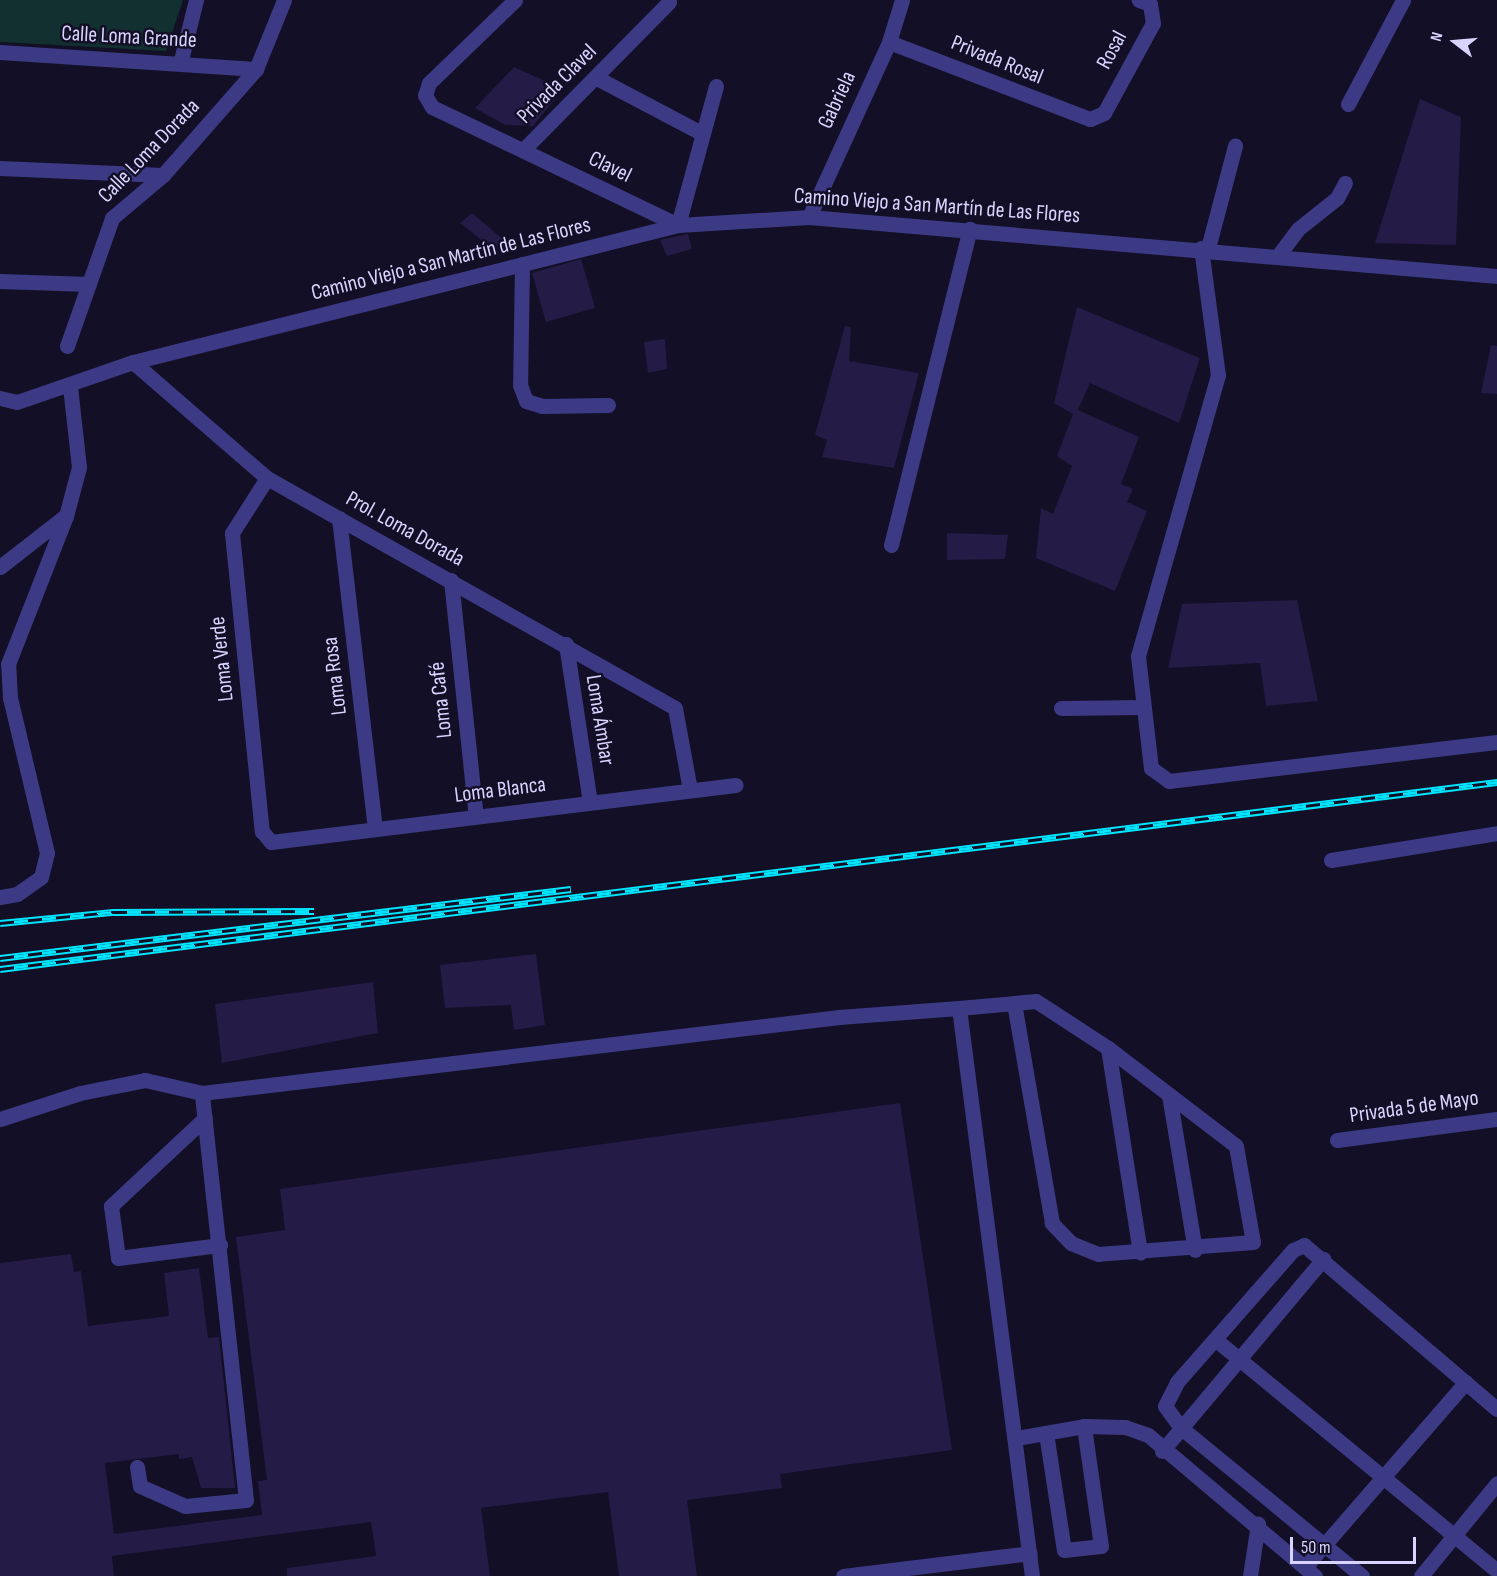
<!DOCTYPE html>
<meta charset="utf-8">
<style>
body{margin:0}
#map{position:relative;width:1497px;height:1576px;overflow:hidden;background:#130f26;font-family:"Sofia Sans Condensed",sans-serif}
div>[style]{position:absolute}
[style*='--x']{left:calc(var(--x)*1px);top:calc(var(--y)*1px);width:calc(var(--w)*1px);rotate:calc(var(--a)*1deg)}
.green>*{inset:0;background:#12302f}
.building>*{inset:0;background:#241b47;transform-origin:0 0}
.minor>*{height:15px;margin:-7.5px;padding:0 7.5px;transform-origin:7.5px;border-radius:7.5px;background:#3d3a85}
.rail>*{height:7px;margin-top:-3.5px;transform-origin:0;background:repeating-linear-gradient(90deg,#130f26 0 14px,#00e5ff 0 28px);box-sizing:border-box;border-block:2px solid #00e5ff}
span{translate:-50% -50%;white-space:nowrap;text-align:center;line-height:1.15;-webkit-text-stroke:5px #130f26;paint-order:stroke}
.street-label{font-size:22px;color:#d9d4ff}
.north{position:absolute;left:1425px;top:12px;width:60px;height:60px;-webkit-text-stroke:4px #130f26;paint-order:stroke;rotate:286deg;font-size:16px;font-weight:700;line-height:24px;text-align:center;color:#d9d4ff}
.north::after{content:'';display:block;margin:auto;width:21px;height:27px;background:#d9d4ff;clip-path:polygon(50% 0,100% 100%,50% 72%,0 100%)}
.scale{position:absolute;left:1290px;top:1537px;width:126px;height:27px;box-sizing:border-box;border:3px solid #d9d4ff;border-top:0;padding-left:8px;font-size:18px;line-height:21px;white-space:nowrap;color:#d9d4ff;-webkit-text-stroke:4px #130f26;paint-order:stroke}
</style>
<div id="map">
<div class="green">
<div style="clip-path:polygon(0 0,183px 0,166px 51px,0 42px)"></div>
</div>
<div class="building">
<div style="clip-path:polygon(514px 67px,563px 89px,533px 126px,505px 125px,475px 108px)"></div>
<div style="clip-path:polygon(1420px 99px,1461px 117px,1456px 245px,1375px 243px)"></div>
<div style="clip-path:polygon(472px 213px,512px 247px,494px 250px,460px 223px)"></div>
<div style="clip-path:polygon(688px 234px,692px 249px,667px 256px,660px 240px)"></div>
<div style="left:581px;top:259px;width:51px;height:51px;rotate:74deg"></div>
<div style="clip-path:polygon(1077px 307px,1200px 358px,1179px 423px,1090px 383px,1078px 410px,1139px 437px,1121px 484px,1133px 489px,1127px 502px,1147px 511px,1115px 591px,1036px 558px,1041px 508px,1053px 514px,1072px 466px,1057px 456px,1073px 414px,1054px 403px)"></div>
<div style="clip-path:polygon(845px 326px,851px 327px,849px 361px,919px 373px,894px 468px,822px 457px,827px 440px,815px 435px)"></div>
<div style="clip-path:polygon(665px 339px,667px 369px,648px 373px,644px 342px)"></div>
<div style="clip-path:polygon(1491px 345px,1497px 346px,1497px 394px,1481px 393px)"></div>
<div style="clip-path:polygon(947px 533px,1008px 535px,1005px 559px,947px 560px)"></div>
<div style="clip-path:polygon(1297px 600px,1318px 701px,1266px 706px,1260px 663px,1168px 668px,1182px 604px)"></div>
<div style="clip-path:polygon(536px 954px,545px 1025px,514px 1030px,511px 1005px,445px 1008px,440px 965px)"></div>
<div style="clip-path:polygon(373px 982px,378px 1033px,222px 1063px,215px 1004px)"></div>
<div style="clip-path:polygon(900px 1103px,952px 1450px,780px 1474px,782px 1488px,687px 1500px,697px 1576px,619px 1576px,608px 1492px,481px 1508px,490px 1576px,287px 1576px,287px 1568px,376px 1556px,371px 1522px,112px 1556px,114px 1576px,0 1576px,0 1263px,71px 1254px,74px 1272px,81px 1271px,88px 1326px,169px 1316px,164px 1273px,199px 1268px,208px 1338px,219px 1337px,235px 1488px,201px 1488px,192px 1457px,179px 1459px,179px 1454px,105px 1463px,114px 1534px,262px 1515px,258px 1481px,267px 1480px,236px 1237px,285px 1230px,280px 1189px)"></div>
</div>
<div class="minor">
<div style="--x:515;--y:0;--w:120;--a:136"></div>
<div style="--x:429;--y:83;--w:13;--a:108"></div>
<div style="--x:425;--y:95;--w:14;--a:60"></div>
<div style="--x:432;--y:107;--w:273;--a:25.6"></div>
<div style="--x:678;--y:225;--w:144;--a:-74.7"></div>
<div style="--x:889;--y:42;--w:215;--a:21"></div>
<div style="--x:1090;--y:119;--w:15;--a:-23"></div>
<div style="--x:1104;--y:113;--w:102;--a:-61.4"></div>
<div style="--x:1153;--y:23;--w:19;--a:-99"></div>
<div style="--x:1150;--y:4;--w:12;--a:-160"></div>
<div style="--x:0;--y:52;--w:257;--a:3.8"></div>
<div style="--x:181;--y:60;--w:62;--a:-76"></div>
<div style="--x:595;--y:77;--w:122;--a:27.8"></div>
<div style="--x:1348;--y:104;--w:118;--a:-62.1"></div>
<div style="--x:523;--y:150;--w:208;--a:-45.4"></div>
<div style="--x:0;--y:168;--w:163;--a:2.5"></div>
<div style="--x:809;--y:217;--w:192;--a:-65.4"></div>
<div style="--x:889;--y:42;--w:44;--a:-72.8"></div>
<div style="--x:1201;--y:248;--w:128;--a:82.4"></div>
<div style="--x:1218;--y:375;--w:292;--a:105.9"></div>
<div style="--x:1138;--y:656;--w:113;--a:83.4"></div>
<div style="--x:1151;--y:768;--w:22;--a:36"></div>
<div style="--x:1169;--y:781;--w:330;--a:-6.8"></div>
<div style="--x:1208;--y:248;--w:106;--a:-75.2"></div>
<div style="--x:1280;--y:253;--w:30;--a:-53"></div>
<div style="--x:1298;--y:229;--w:50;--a:-38.5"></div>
<div style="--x:1337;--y:198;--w:17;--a:-62"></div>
<div style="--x:522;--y:264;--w:121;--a:90.9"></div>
<div style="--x:520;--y:385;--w:17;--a:69"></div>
<div style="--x:526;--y:401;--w:17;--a:17"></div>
<div style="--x:542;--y:406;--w:66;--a:-0.9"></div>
<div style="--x:0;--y:281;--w:89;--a:1.9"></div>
<div style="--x:67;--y:346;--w:136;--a:-70.6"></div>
<div style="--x:112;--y:218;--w:67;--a:-40.1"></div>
<div style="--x:163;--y:175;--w:141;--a:-48.7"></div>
<div style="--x:256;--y:69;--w:74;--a:-67.9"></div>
<div style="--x:133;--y:362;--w:177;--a:40.9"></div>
<div style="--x:267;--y:478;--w:468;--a:29.4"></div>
<div style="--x:675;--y:708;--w:83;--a:79.6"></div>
<div style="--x:0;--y:398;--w:17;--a:13"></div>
<div style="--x:17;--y:402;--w:123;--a:-19"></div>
<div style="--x:133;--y:362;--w:562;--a:-14.11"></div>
<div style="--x:678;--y:225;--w:131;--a:-3.5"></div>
<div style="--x:809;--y:217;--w:691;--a:4.9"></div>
<div style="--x:267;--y:478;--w:65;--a:122.5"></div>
<div style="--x:232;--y:533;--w:300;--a:84.3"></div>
<div style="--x:262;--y:831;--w:14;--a:51"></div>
<div style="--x:271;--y:842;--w:468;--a:-7"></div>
<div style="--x:339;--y:518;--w:312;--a:83.4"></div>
<div style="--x:891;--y:545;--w:326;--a:-76"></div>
<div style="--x:0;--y:567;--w:81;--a:-38"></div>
<div style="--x:451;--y:580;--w:237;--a:84"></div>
<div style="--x:566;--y:644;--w:160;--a:81.4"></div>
<div style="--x:1061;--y:708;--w:81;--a:-0.7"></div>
<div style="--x:1331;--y:860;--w:168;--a:-9.2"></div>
<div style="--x:0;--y:897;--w:17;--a:-10"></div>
<div style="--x:17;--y:894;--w:29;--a:-35"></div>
<div style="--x:41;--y:877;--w:25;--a:-76"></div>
<div style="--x:47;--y:853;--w:159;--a:-103.4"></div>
<div style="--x:10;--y:698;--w:34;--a:-93"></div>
<div style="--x:8;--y:664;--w:159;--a:-68.6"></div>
<div style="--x:66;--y:516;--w:51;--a:-75.1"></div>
<div style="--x:79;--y:467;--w:81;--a:-96.4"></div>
<div style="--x:959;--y:1008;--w:77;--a:-5.2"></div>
<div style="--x:1036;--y:1001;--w:86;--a:33.1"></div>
<div style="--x:1108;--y:1048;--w:161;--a:37.4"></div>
<div style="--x:1236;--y:1146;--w:97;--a:80"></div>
<div style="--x:1253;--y:1242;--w:155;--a:175.6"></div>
<div style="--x:1098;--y:1254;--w:29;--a:-158"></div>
<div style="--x:1071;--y:1243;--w:28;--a:-134"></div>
<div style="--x:1052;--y:1223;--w:223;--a:-99.8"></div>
<div style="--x:1108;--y:1048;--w:207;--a:81.1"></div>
<div style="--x:1169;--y:1095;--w:157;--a:80.5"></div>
<div style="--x:205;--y:1118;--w:129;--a:136.9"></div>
<div style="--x:111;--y:1206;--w:52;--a:82.3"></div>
<div style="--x:118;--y:1258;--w:103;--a:-7.3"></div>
<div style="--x:0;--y:1119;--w:84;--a:-18"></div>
<div style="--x:80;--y:1093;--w:66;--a:-11.3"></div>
<div style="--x:145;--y:1080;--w:58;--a:12.8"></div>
<div style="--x:202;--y:1093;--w:642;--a:-6.8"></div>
<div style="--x:839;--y:1017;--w:120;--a:-4.3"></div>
<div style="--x:959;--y:1008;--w:573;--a:82.68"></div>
<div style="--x:1337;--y:1140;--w:161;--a:-7.5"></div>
<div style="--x:1216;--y:1340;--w:364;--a:39.4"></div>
<div style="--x:1046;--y:1433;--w:118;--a:81.3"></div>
<div style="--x:1064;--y:1550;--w:37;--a:-6"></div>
<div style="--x:1101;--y:1546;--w:121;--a:-98.1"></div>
<div style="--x:1016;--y:1438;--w:69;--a:-10"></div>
<div style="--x:1084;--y:1426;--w:41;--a:1.4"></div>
<div style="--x:1125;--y:1427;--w:24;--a:19"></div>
<div style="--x:1148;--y:1435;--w:219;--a:40.2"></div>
<div style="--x:1162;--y:1451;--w:251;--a:-50"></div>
<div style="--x:137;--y:1467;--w:19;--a:81"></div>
<div style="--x:140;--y:1486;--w:49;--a:24"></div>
<div style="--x:185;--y:1506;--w:61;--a:-5.6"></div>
<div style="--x:246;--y:1500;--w:409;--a:-96.2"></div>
<div style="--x:1305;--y:1567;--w:245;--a:-49"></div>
<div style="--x:843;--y:1576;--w:188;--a:-7"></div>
<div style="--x:1250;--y:1576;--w:53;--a:-81.3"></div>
<div style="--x:1362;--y:1576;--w:234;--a:-140.7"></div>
<div style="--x:1181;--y:1428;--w:27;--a:-126"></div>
<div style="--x:1165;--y:1406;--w:27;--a:-63"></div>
<div style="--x:1177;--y:1382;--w:176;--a:-48.7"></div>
<div style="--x:1293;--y:1250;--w:12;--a:-24"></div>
<div style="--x:1304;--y:1245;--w:253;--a:40.4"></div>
<div style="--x:1421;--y:1576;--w:120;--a:-50.7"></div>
</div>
<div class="rail">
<div style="--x:0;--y:923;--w:114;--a:-5.6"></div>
<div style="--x:113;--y:912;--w:201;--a:-0.3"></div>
<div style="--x:0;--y:958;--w:575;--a:-6.89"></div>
<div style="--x:0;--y:969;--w:1509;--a:-7.12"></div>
</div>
<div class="street-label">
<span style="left:129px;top:37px;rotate:3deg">Calle Loma Grande</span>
<span style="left:1112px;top:50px;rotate:-62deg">Rosal</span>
<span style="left:997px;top:60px;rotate:22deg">Privada Rosal</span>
<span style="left:557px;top:84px;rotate:-45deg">Privada Clavel</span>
<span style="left:837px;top:100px;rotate:-65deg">Gabriela</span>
<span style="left:149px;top:151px;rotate:-46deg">Calle Loma Dorada</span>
<span style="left:610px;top:167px;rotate:26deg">Clavel</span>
<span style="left:937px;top:206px;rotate:4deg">Camino Viejo a San Martín de Las Flores</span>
<span style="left:451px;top:259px;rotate:-14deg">Camino Viejo a San Martín de Las Flores</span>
<span style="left:405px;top:529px;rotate:29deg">Prol. Loma Dorada</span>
<span style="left:222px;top:659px;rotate:-96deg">Loma Verde</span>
<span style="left:335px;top:676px;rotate:-97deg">Loma Rosa</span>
<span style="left:441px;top:700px;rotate:-96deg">Loma Café</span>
<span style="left:600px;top:720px;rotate:81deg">Loma Ámbar</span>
<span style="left:500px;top:790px;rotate:-7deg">Loma Blanca</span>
<span style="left:1414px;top:1107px;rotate:-8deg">Privada 5 de Mayo</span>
</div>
<div class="north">N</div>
<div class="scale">50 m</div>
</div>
